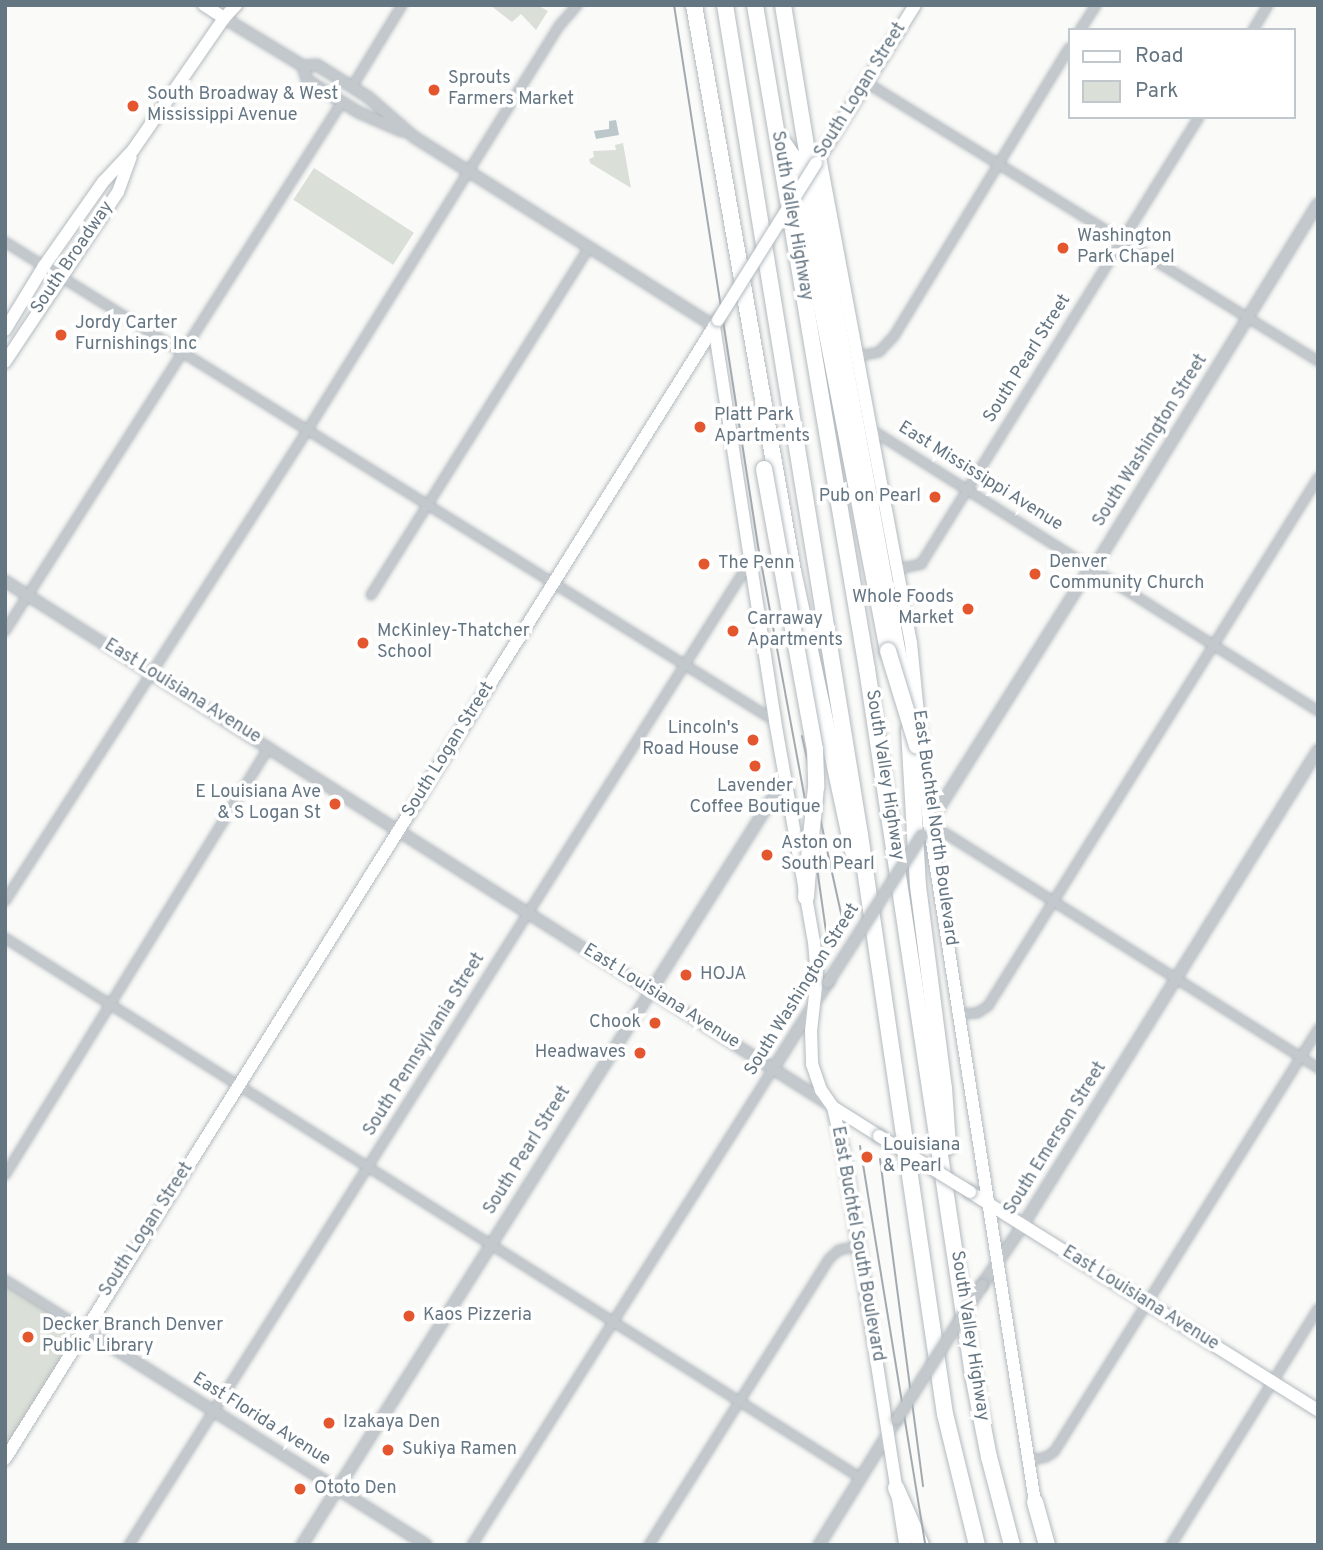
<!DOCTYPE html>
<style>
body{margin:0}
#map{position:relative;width:1323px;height:1550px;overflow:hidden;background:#fafaf8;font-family:Overpass,sans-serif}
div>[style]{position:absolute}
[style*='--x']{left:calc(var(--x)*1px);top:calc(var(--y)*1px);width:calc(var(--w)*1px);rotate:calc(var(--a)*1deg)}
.green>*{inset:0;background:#dadfd7;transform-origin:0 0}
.water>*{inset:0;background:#bbc7cb}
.roads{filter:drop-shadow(0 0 2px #b3babf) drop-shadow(0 0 2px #b3babf)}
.minor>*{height:8px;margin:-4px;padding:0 4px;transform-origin:4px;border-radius:4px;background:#c3c8cc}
.tertiary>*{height:10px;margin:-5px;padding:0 5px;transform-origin:5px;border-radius:5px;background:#c3c8cc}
.secondary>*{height:12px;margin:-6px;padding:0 6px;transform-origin:6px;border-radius:6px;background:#fff}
.primary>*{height:12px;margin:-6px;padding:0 6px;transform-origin:6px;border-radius:6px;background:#fff}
.motorway>*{height:16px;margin:-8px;padding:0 8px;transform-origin:8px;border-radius:8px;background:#fff}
.tram>*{height:2px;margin:-1px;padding:0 1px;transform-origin:1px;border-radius:1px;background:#a2aab0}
.bridges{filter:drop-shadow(0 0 2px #b3babf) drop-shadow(0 0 2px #b3babf)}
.tertiary-bridge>*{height:10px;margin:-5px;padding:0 5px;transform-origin:5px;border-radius:5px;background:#c3c8cc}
.secondary-bridge>*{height:12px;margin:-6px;padding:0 6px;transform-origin:6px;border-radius:6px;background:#fff}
.motorway-bridge>*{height:16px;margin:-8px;padding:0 8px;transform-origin:8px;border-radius:8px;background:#fff}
.dots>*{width:19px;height:19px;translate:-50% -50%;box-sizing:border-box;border:4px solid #fff;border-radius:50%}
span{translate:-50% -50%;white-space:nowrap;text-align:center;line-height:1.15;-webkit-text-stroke:7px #fff;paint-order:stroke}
.poi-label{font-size:18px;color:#657683}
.left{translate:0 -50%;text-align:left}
.right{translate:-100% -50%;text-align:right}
.street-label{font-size:18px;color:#657683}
.frame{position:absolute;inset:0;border:7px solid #657683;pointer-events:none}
.legend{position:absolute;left:1068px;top:28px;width:228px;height:91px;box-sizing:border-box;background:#fff;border:2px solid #c1c8cd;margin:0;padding:9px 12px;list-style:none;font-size:21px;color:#657683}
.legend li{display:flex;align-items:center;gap:14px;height:35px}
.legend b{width:35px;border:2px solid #c1c8cd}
</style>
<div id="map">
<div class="green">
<div style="clip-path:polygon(490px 5px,537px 5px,548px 11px,536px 30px,521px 14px,512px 22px)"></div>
<div style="clip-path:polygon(623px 143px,631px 188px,590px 163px,589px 159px,594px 157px,593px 151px,616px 150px,615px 145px)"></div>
<div style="left:314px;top:168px;width:119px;height:38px;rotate:33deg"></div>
<div style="clip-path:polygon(5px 1280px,85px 1330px,5px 1457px)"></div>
</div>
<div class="water">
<div style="clip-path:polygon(616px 120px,619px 135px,596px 139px,594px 131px,609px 129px,609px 121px)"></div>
</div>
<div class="roads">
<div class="minor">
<div style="--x:1080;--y:30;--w:30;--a:-57"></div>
<div style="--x:1253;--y:30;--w:29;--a:-59"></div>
<div style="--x:867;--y:83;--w:530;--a:31.65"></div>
<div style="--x:352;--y:87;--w:96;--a:-58.6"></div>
<div style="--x:5;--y:242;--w:907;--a:31.88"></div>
<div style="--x:859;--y:356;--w:20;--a:-11"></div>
<div style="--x:879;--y:352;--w:22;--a:-47"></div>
<div style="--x:894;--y:336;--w:337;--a:-58.7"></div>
<div style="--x:872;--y:430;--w:527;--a:32.21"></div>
<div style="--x:898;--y:569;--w:24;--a:-12"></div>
<div style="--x:921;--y:564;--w:526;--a:-58.12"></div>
<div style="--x:371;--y:595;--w:411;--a:-57.9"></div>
<div style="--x:5;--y:631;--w:627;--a:-57.5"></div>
<div style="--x:929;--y:823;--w:460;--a:32.2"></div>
<div style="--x:5;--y:901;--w:546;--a:-57.27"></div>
<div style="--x:300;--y:442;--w:490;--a:-58.1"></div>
<div style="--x:559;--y:26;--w:28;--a:-49"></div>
<div style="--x:5;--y:938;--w:1012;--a:32.25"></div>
<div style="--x:960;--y:1014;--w:17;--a:-3"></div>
<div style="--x:977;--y:1013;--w:13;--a:-32"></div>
<div style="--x:988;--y:1006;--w:623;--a:-57.99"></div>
<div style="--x:5;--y:1175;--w:503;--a:-58.33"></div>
<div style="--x:5;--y:1280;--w:94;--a:32"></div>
<div style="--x:1027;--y:1461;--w:19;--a:-12"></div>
<div style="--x:1046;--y:1457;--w:9;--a:-32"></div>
<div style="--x:1054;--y:1452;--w:499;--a:-58"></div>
<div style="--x:129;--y:1545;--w:1161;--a:-57.73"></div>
<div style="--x:472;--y:1545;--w:563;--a:-57.69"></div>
<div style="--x:649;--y:1545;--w:338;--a:-57.8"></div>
<div style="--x:829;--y:1259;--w:13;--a:-42"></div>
<div style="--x:839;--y:1250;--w:20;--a:-11"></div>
<div style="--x:1171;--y:1545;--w:278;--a:-58.1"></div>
</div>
<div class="tertiary">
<div style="--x:224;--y:18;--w:92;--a:31.3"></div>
<div style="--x:303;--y:66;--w:14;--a:-4"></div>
<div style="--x:317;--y:65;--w:60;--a:32.1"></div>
<div style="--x:368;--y:97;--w:61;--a:41"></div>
<div style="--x:414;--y:137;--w:355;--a:32.2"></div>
<div style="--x:303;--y:66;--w:15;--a:74"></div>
<div style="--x:307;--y:80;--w:60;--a:32.1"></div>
<div style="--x:358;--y:112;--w:48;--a:23.4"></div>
<div style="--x:5;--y:581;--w:977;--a:32.42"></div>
<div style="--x:927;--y:827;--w:300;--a:-57.8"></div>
<div style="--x:1087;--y:573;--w:16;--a:-47"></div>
<div style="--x:1098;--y:561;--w:419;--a:-58.4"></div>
<div style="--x:773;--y:1069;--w:103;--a:-57.7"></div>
<div style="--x:982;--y:1285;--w:73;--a:-55.7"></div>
<div style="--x:1023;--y:1225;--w:559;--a:-58.16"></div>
<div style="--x:85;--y:1330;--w:403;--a:32.2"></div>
<div style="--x:302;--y:1545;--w:906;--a:-57.8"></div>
<div style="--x:819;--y:1545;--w:148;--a:-58.2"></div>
</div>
<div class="secondary">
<div style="--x:204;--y:5;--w:24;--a:33"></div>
<div style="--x:820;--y:157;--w:494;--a:79.4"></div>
<div style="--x:911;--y:643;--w:181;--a:84.3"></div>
<div style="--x:929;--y:823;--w:687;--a:81.13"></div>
<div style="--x:816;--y:163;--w:186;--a:-57.9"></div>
<div style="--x:714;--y:326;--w:400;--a:81.2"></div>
<div style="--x:775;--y:721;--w:224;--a:80"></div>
<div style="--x:814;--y:942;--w:35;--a:85"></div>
<div style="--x:817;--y:977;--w:54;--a:96.3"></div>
<div style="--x:811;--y:1031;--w:33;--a:88"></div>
<div style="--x:812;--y:1064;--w:28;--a:71"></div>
<div style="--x:821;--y:1090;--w:21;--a:55"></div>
<div style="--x:833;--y:1107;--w:54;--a:77.2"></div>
<div style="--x:845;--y:1160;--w:390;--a:81.1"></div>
<div style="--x:833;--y:1107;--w:54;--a:32.2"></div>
<div style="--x:970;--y:1192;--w:411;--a:32.1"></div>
<div style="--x:5;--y:1459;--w:1344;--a:-57.95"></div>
</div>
<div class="primary">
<div style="--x:5;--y:330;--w:75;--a:-58.6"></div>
<div style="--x:44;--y:266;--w:103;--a:-54.9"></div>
<div style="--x:103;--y:182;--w:44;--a:-46.8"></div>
<div style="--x:133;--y:150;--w:160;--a:-55.4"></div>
<div style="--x:224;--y:18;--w:18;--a:-47"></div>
<div style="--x:5;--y:362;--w:204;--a:-56.4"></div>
<div style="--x:118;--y:192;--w:37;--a:-70"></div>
</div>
<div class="motorway">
<div style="--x:694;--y:5;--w:575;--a:80.08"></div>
<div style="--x:793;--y:571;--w:287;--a:77.9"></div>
<div style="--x:725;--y:5;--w:841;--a:80.76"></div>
<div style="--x:860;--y:835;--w:585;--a:81.65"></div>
<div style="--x:945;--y:1414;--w:135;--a:76.3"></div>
<div style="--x:755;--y:5;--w:673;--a:80.43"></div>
<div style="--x:867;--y:669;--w:714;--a:81.46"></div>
<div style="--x:973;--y:1375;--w:84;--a:79"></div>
<div style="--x:989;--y:1457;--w:91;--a:75.4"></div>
<div style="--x:783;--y:5;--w:211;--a:80.7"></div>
<div style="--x:817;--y:213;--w:486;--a:79.6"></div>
<div style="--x:780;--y:138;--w:23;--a:56"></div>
<div style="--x:793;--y:157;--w:503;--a:79.11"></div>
<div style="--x:909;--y:730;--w:156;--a:86.7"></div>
<div style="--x:918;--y:886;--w:204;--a:82.7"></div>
<div style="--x:944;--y:1088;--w:59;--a:86.1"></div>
<div style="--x:806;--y:897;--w:40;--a:-85.7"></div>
<div style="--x:896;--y:1488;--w:62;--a:66.3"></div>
<div style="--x:1035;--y:1502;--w:45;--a:74.4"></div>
</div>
</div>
<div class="tram">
<div style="--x:674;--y:5;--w:547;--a:81.17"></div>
<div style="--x:758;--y:546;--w:306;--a:79.5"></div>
<div style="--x:814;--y:847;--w:107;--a:81.9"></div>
<div style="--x:802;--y:736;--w:200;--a:77.6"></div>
<div style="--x:860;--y:1146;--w:404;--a:80.7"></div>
<div style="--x:880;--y:1159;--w:330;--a:82.5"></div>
</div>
<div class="bridges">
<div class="tertiary-bridge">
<div style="--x:828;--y:982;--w:174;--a:-57.4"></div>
<div style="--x:897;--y:1419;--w:159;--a:-57.6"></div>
</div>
<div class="secondary-bridge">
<div style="--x:718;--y:320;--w:185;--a:-58"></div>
<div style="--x:879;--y:1136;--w:107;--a:31.6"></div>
</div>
<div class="motorway-bridge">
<div style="--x:764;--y:469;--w:285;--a:79.7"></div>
<div style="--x:815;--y:749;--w:38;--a:88"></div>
<div style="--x:816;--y:787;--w:70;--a:95.7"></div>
<div style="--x:888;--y:651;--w:99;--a:73"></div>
</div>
</div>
<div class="dots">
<div style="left:434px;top:90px;background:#e4572e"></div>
<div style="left:133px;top:106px;background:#e4572e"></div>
<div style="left:1063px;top:248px;background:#e4572e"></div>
<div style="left:61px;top:335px;background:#e4572e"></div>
<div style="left:700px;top:427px;background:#e4572e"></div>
<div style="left:935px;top:497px;background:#e4572e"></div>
<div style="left:704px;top:564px;background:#e4572e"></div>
<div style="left:1035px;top:574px;background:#e4572e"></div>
<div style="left:968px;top:609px;background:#e4572e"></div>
<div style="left:733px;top:631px;background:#e4572e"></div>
<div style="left:363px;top:643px;background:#e4572e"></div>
<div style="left:753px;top:740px;background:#e4572e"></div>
<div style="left:755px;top:766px;background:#e4572e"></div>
<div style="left:335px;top:804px;background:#e4572e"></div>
<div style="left:767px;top:855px;background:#e4572e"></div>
<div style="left:686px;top:975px;background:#e4572e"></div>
<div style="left:655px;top:1023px;background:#e4572e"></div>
<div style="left:640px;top:1053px;background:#e4572e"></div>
<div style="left:867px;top:1157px;background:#e4572e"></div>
<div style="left:409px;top:1316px;background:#e4572e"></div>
<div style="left:28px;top:1337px;background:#e4572e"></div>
<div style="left:329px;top:1423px;background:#e4572e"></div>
<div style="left:388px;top:1450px;background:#e4572e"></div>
<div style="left:300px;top:1489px;background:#e4572e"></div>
</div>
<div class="poi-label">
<span class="left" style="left:448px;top:90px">Sprouts<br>Farmers Market</span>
<span class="left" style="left:147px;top:106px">South Broadway &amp; West<br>Mississippi Avenue</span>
<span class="left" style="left:1077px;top:248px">Washington<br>Park Chapel</span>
<span class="left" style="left:75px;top:335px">Jordy Carter<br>Furnishings Inc</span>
<span class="left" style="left:714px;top:427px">Platt Park<br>Apartments</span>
<span class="right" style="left:921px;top:497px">Pub on Pearl</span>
<span class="left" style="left:718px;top:564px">The Penn</span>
<span class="left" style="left:1049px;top:574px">Denver<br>Community Church</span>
<span class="right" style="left:954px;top:609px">Whole Foods<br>Market</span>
<span class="left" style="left:747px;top:631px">Carraway<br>Apartments</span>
<span class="left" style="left:377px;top:643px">McKinley-Thatcher<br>School</span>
<span class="right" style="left:739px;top:740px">Lincoln's<br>Road House</span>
<span style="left:755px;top:798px">Lavender<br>Coffee Boutique</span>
<span class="right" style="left:321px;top:804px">E Louisiana Ave<br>&amp; S Logan St</span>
<span class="left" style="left:781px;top:855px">Aston on<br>South Pearl</span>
<span class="left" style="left:700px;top:975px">HOJA</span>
<span class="right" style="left:641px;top:1023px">Chook</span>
<span class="right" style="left:626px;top:1053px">Headwaves</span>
<span class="left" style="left:883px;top:1157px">Louisiana<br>&amp; Pearl</span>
<span class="left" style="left:423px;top:1316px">Kaos Pizzeria</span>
<span class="left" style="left:42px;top:1337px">Decker Branch Denver<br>Public Library</span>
<span class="left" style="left:343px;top:1423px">Izakaya Den</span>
<span class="left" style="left:402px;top:1450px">Sukiya Ramen</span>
<span class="left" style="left:314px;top:1489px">Ototo Den</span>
</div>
<div class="street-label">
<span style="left:861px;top:91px;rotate:-58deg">South Logan Street</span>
<span style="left:791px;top:216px;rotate:80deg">South Valley Highway</span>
<span style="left:73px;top:258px;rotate:-56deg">South Broadway</span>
<span style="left:1028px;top:359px;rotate:-58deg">South Pearl Street</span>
<span style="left:1151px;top:441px;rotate:-58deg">South Washington Street</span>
<span style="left:980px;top:477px;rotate:32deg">East Mississippi Avenue</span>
<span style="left:182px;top:692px;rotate:32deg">East Louisiana Avenue</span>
<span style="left:449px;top:750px;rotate:-58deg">South Logan Street</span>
<span style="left:884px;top:775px;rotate:81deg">South Valley Highway</span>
<span style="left:934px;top:828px;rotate:82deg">East Buchtel North Boulevard</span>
<span style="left:803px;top:990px;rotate:-58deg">South Washington Street</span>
<span style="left:661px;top:997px;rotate:32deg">East Louisiana Avenue</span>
<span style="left:425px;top:1045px;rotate:-58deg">South Pennsylvania Street</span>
<span style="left:1056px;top:1139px;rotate:-58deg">South Emerson Street</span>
<span style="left:528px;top:1151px;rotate:-58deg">South Pearl Street</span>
<span style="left:147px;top:1230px;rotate:-57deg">South Logan Street</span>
<span style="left:857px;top:1244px;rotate:80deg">East Buchtel South Boulevard</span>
<span style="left:1140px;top:1299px;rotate:32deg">East Louisiana Avenue</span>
<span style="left:969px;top:1336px;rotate:81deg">South Valley Highway</span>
<span style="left:261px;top:1420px;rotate:32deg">East Florida Avenue</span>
</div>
<div class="frame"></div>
<ul class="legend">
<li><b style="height:9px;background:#fff"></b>Road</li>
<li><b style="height:19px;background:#dadfd7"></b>Park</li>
</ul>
</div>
